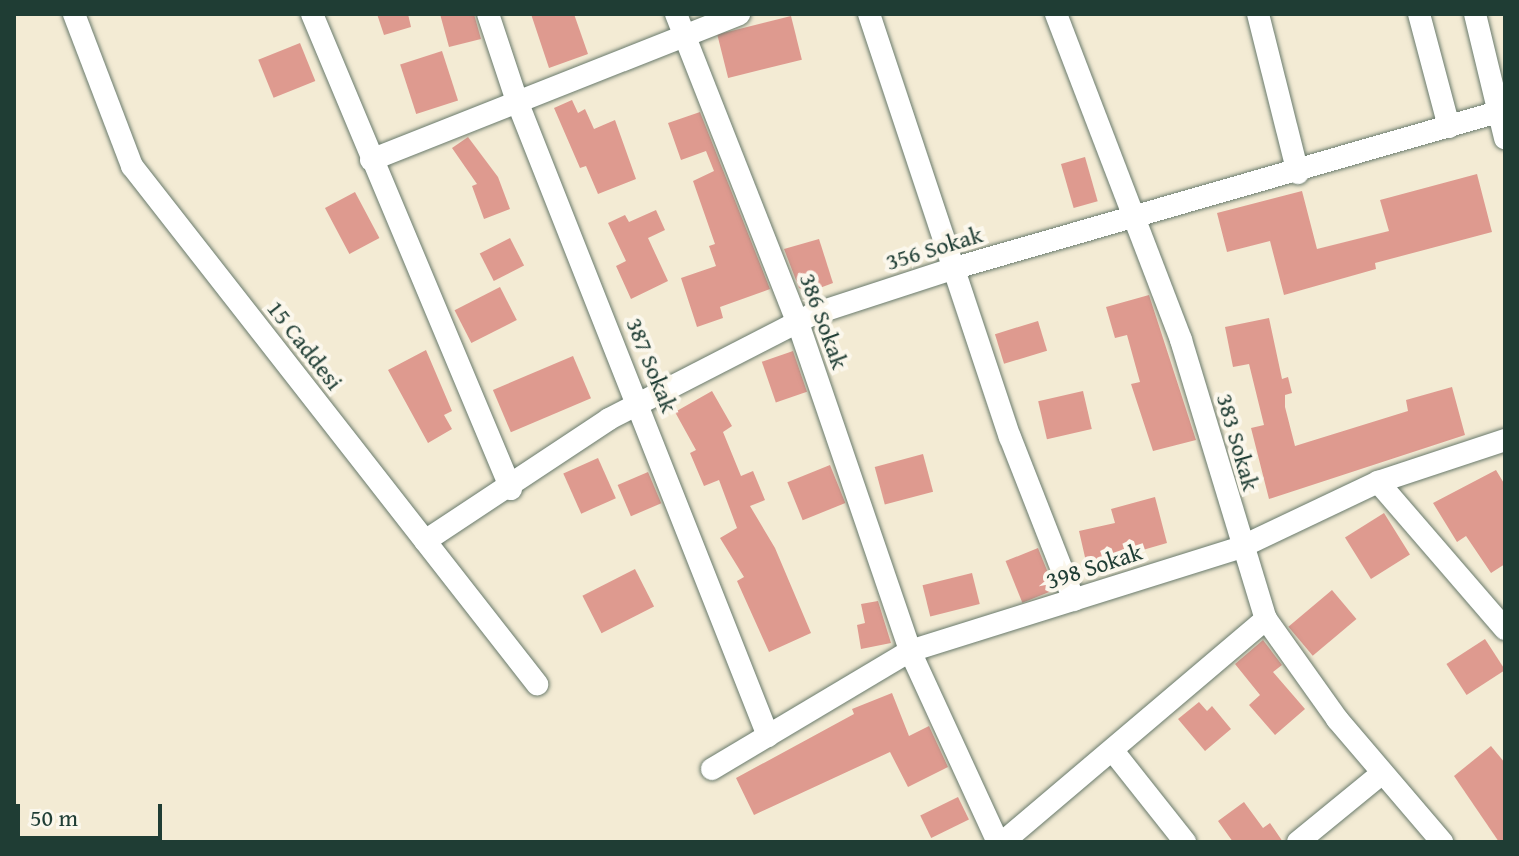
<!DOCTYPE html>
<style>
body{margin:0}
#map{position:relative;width:1519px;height:856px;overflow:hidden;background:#f3ebd4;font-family:"Gentium Book Plus",serif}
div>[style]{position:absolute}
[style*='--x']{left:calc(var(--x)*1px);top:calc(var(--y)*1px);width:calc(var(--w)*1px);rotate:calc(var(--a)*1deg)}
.building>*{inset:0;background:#de9a8f;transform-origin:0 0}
.roads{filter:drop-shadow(0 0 2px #697a6c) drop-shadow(0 0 2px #697a6c)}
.minor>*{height:22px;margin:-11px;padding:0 11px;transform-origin:11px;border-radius:11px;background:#fff}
span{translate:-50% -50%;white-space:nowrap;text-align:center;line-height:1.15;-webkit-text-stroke:8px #fbf7ec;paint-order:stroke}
.street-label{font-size:24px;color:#1f3d34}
.frame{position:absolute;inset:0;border:16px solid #1f3d34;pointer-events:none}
.scale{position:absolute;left:16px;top:804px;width:146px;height:36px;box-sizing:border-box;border:4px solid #1f3d34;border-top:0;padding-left:10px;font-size:24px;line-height:28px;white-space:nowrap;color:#1f3d34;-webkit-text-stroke:6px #fbf7ec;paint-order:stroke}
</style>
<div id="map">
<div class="building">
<div style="clip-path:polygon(377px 14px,408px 14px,411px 27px,384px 35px)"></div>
<div style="clip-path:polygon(440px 14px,474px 14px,481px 39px,449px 47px)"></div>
<div style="clip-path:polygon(531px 14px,574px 14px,588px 54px,549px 68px)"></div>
<div style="left:791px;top:16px;width:45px;height:76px;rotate:76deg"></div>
<div style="left:300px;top:43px;width:41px;height:45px;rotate:68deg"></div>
<div style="left:442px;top:51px;width:52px;height:44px;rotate:72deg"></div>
<div style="clip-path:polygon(572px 100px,578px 113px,585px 109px,594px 129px,615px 120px,636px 179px,598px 194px,586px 166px,580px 168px,554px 108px)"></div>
<div style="clip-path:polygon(700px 112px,770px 289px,720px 307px,723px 318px,697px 327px,681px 278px,716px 266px,709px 246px,715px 244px,693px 181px,714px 171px,706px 151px,681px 160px,668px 123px)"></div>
<div style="clip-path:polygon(468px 137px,498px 177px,510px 209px,484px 219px,472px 186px,477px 184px,452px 148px)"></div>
<div style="left:1085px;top:157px;width:46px;height:25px;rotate:74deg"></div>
<div style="clip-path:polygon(1477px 174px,1492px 232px,1375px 263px,1376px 269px,1284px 295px,1270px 241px,1227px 252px,1217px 213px,1302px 191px,1317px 249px,1389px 231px,1380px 200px)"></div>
<div style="left:355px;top:192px;width:52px;height:34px;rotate:62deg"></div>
<div style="clip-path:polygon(656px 210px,665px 230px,648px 238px,668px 281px,631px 299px,616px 266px,626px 261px,608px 223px,625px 215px,629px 222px)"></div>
<div style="left:510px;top:238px;width:31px;height:34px;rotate:63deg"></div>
<div style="clip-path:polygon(819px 239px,833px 283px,809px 292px,799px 288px,784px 249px)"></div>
<div style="left:500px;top:287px;width:37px;height:51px;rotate:63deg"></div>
<div style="clip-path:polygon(1149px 295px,1196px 440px,1153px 451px,1131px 384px,1140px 382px,1127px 335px,1115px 338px,1106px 307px)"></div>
<div style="clip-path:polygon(1269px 318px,1282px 379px,1288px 377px,1292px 393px,1285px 395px,1285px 407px,1295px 446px,1408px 411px,1406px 400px,1452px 387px,1465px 435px,1269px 499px,1251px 428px,1264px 425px,1249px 364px,1233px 367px,1225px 327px)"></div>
<div style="left:1038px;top:321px;width:31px;height:45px;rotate:73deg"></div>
<div style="clip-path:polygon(426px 350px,452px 411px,444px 415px,452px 429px,428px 443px,388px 370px)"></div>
<div style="left:793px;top:351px;width:43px;height:33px;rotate:71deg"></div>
<div style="left:573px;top:356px;width:46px;height:87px;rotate:67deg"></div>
<div style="clip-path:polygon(712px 391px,732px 426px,723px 432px,741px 476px,753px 471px,765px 500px,750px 506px,775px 548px,811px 633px,769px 652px,737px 581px,744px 577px,720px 538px,737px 528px,719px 480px,704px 486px,690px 453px,696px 450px,675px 412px)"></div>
<div style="left:1083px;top:391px;width:39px;height:46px;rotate:77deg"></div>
<div style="left:923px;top:454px;width:39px;height:50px;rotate:75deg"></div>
<div style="left:598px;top:458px;width:44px;height:38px;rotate:66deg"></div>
<div style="left:830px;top:465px;width:41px;height:46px;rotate:68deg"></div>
<div style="clip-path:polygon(1496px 470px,1505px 485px,1505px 564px,1491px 573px,1466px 536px,1457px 542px,1433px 503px)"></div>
<div style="left:648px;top:472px;width:34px;height:33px;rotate:67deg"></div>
<div style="clip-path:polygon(1155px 497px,1167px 543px,1087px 566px,1079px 531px,1115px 523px,1111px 509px)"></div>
<div style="left:1384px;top:513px;width:49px;height:46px;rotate:58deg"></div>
<div style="left:1038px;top:548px;width:45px;height:35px;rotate:68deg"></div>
<div style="left:635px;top:569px;width:42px;height:59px;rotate:63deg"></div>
<div style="left:972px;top:573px;width:32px;height:51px;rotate:76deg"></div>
<div style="left:1332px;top:590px;width:38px;height:57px;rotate:50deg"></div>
<div style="clip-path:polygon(878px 601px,891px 643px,861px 649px,857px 625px,865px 623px,861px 604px)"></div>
<div style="left:1485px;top:639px;width:37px;height:46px;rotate:57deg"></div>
<div style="clip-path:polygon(1263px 640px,1282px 665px,1273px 672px,1305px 709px,1275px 735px,1249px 705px,1260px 695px,1235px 664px)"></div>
<div style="clip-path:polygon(892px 693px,909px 736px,929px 726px,948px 767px,908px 787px,890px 752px,754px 815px,736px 778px,854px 714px,852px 709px)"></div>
<div style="clip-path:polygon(1199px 702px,1207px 711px,1212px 706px,1231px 729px,1205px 751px,1178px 719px)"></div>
<div style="clip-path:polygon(1491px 746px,1505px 763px,1505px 842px,1499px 842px,1454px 776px)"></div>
<div style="left:958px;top:797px;width:25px;height:42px;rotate:64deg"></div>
<div style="clip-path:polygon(1244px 802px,1263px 828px,1270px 823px,1283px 842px,1233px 842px,1218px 821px)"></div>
</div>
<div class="roads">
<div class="minor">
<div style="--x:74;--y:14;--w:163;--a:69.1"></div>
<div style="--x:132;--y:166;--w:658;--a:51.98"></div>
<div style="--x:312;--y:14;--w:515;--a:67.27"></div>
<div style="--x:488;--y:14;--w:92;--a:71.6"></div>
<div style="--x:517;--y:101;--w:683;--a:68.43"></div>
<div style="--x:676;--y:14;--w:332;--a:68.5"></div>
<div style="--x:798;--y:323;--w:347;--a:71.1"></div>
<div style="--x:910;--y:651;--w:210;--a:65.3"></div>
<div style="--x:869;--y:14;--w:446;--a:71.6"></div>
<div style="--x:1010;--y:437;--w:175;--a:68.6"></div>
<div style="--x:1056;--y:14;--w:349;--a:69"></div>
<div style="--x:1181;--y:340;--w:292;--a:73.1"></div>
<div style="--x:1266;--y:619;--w:123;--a:54.6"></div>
<div style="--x:1337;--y:719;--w:162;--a:49.5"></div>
<div style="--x:1258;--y:14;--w:164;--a:75.9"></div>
<div style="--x:1419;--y:14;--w:117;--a:75.1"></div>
<div style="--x:1475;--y:14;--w:128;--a:76.4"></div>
<div style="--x:371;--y:160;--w:396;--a:-21.6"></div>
<div style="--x:1378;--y:482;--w:194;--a:49.2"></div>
<div style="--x:425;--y:541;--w:221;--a:-33.5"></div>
<div style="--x:609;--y:419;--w:227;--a:-27.2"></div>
<div style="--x:811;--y:315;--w:151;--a:-18.1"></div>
<div style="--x:955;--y:268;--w:572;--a:-16.03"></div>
<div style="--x:1113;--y:751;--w:116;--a:51.6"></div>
<div style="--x:712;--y:769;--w:230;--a:-30.8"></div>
<div style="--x:910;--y:651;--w:347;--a:-17.4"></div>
<div style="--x:1241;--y:547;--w:152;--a:-25.4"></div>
<div style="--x:1378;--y:482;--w:134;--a:-18.3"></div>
<div style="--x:1003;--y:842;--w:345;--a:-40.3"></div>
<div style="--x:1298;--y:842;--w:107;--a:-39.3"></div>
</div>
</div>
<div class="street-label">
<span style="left:934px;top:248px;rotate:-17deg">356 Sokak</span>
<span style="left:824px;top:321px;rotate:70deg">386 Sokak</span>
<span style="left:305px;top:345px;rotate:52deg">15 Caddesi</span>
<span style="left:652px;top:365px;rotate:68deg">387 Sokak</span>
<span style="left:1238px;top:442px;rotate:74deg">383 Sokak</span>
<span style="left:1094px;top:566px;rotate:-18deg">398 Sokak</span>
</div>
<div class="frame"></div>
<div class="scale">50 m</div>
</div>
